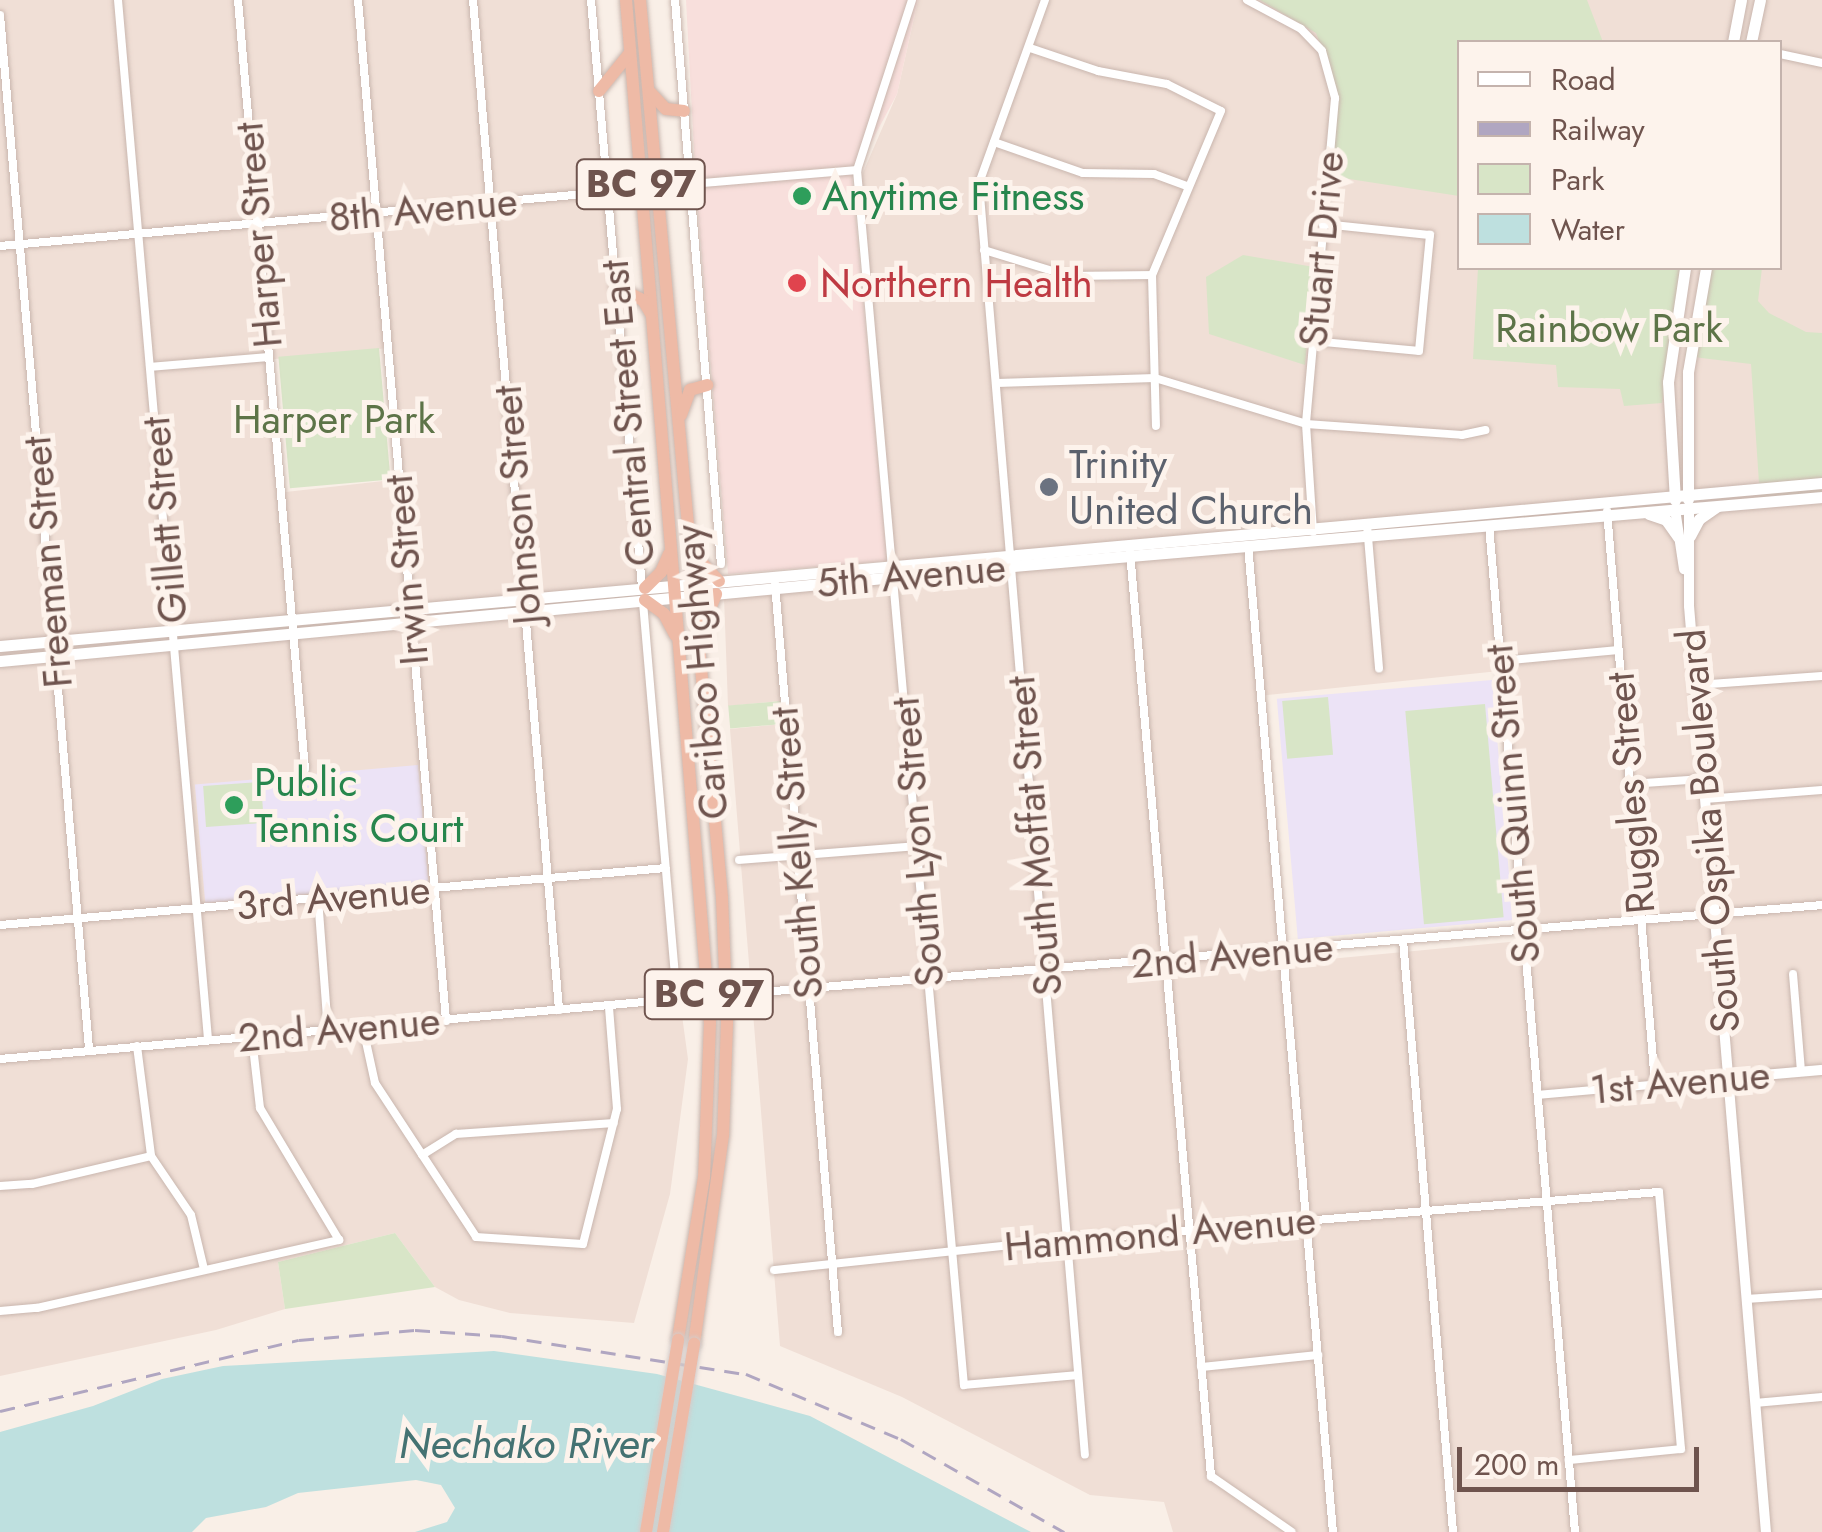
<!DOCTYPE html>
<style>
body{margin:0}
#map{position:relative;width:1822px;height:1532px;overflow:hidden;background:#f9efe7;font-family:Jost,sans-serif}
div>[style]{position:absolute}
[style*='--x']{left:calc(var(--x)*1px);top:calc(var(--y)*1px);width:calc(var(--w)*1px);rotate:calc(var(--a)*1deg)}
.residential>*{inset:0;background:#f0dfd6}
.commercial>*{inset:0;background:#f8dfdc}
.education>*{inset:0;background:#ece3f6;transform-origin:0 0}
.green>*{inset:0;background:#d8e5c7;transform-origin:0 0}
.water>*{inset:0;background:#bee0df}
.roads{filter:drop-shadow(0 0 2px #c9b6ae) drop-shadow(0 0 2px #c9b6ae)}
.minor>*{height:8px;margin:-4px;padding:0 4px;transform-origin:4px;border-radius:4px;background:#fff}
.tertiary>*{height:10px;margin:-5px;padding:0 5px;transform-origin:5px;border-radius:5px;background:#fff}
.secondary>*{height:11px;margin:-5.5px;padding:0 5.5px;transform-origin:5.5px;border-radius:5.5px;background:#fff}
.trunk>*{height:12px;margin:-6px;padding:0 6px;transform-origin:6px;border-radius:6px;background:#eebaa6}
.rail>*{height:2.5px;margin-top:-1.25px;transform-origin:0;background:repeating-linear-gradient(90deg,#b0a6c1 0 15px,transparent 0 25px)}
.bridges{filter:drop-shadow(0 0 2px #d4ccca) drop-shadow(0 0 2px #d4ccca)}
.trunk-bridge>*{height:12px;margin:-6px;padding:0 6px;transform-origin:6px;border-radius:6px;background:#eebaa6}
.dots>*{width:28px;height:28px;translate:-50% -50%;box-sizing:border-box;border:5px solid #fdf3ec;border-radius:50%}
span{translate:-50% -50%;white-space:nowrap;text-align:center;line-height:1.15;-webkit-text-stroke:10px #fdf3ec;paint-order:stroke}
.shield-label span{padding:2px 8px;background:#fdf3ec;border:2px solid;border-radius:8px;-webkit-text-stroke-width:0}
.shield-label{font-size:38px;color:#6f544e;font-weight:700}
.leisure-label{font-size:40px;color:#27864d}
.left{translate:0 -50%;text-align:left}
.street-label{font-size:40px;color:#6f544e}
.health-label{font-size:40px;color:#be3a42}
.park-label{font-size:40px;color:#5d7448}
.worship-label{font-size:40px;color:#5b616d}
.water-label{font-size:42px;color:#447272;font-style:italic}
.legend{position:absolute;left:1457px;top:40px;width:325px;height:230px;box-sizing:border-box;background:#fdf3ec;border:2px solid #c4b3ad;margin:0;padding:12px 18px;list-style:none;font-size:30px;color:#6f544e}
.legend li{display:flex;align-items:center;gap:20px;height:50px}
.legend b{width:50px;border:2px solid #c4b3ad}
.scale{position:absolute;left:1457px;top:1447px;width:242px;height:45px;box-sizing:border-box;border:5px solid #6f544e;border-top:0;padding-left:12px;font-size:30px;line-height:35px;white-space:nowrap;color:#6f544e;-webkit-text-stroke:8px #fdf3ec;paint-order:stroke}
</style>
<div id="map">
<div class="residential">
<div style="clip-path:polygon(evenodd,0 0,589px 0,662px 870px,688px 1059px,670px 1194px,634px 1323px,510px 1313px,459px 1300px,435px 1287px,395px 1233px,278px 1262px,285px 1309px,216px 1330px,0 1376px,0 0,389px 348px,401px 479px,277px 493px,265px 360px,389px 348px)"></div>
<div style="clip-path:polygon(evenodd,918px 0,1822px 0,1822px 1532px,1173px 1532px,1164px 1502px,1090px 1495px,902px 1397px,780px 1346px,730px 729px,782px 724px,781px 701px,728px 706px,724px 597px,894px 583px,859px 182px,897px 94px,918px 0,1460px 42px,1780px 42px,1780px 268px,1460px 268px,1460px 42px,918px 0,1499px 671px,1520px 941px,1287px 963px,1258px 696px,1499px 671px)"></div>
</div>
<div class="commercial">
<div style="clip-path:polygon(686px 0,918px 0,897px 94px,852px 178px,887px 561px,728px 574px,696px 188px)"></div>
</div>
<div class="education">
<div style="left:1492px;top:680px;width:241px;height:216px;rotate:85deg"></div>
<div style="left:418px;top:765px;width:119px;height:224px;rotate:85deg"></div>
</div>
<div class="green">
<div style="clip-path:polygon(1260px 0,1587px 0,1603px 42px,1460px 42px,1459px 196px,1330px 176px,1332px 75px,1316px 33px)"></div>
<div style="clip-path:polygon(1243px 255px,1314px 267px,1305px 365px,1209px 334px,1206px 277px)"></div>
<div style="clip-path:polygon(1478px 268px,1682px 268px,1662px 403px,1624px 406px,1620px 389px,1558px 387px,1556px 365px,1473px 359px)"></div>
<div style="clip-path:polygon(1704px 268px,1762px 268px,1758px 301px,1769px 313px,1806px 332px,1822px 333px,1822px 493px,1760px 498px,1751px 364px,1685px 356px)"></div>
<div style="left:379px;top:348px;width:132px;height:101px;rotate:85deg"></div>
<div style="left:1328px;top:697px;width:58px;height:46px;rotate:85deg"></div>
<div style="left:781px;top:701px;width:23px;height:53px;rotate:85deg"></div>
<div style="left:1485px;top:704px;width:214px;height:80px;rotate:85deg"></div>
<div style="left:261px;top:782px;width:41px;height:58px;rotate:86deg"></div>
<div style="clip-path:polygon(395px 1233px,435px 1287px,285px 1309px,278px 1262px)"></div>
</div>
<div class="water">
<div style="clip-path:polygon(494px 1351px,657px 1374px,810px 1416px,1031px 1532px,415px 1532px,447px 1522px,455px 1508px,441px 1485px,416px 1480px,298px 1493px,266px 1507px,206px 1518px,192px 1532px,0 1532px,0 1432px,93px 1406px,162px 1379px,223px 1366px)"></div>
</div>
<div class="roads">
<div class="minor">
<div style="--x:118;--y:0;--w:1044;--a:85.05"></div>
<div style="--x:238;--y:0;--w:772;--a:85.02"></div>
<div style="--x:358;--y:0;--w:1025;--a:85.07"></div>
<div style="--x:473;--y:0;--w:1014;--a:85.13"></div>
<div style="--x:591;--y:0;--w:590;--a:85.04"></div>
<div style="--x:675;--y:0;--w:566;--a:85.34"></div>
<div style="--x:912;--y:0;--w:179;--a:107.9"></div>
<div style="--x:857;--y:170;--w:1220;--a:84.97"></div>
<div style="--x:964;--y:1385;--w:114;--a:-5"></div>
<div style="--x:1045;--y:0;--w:195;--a:109.8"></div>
<div style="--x:979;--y:183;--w:1276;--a:85.24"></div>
<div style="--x:1247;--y:0;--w:61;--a:28.2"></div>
<div style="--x:1301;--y:29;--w:30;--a:46"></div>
<div style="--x:1322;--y:51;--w:49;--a:74.5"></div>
<div style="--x:1335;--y:98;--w:327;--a:95.1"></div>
<div style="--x:1306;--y:424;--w:108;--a:86.3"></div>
<div style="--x:0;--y:15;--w:1038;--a:85.08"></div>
<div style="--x:1030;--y:48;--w:72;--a:18.7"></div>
<div style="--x:1098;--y:71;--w:70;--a:10.7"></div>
<div style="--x:1167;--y:84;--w:60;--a:26.6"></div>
<div style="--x:1221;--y:111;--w:178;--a:112.8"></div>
<div style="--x:1152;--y:275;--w:151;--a:88.5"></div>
<div style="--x:1780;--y:54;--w:43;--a:12.1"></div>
<div style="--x:994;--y:142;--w:94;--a:19.2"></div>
<div style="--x:1083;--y:173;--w:71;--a:0.8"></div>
<div style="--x:1154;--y:174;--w:37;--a:20"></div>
<div style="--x:691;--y:184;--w:167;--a:-4.8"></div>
<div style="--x:0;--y:246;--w:610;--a:-5.08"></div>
<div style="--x:984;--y:250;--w:89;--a:17"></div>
<div style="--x:1069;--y:276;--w:83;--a:-0.7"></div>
<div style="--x:1312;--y:341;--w:107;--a:5.3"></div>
<div style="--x:1419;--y:351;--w:117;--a:-84.6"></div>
<div style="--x:1430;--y:235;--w:108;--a:-174.1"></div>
<div style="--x:150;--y:367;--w:118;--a:-4.8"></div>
<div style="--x:997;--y:383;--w:158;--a:-1.8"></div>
<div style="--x:1155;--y:378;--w:158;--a:16.9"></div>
<div style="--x:1306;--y:424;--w:156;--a:4"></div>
<div style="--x:1462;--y:435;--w:24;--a:-12"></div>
<div style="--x:1607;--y:511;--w:575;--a:85.21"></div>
<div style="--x:1367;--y:525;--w:144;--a:85.2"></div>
<div style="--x:1489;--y:525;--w:1011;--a:85.12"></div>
<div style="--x:1248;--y:545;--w:991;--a:85.08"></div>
<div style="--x:1130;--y:552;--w:928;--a:84.99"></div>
<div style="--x:1211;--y:1476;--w:98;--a:34.7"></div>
<div style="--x:775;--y:584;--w:751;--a:85.19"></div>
<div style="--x:1500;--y:661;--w:119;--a:-5.3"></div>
<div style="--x:1696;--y:685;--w:126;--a:-4.1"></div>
<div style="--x:1630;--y:784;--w:73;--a:-3.9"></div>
<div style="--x:1705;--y:799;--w:117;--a:-4.4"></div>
<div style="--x:739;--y:860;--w:179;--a:-4.5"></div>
<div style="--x:318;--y:898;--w:133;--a:85.7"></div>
<div style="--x:0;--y:925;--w:668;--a:-4.89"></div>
<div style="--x:1403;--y:940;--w:594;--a:85.17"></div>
<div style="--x:1793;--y:974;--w:97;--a:85.3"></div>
<div style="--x:750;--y:993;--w:1076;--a:-4.69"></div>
<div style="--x:363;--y:1028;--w:56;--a:77.7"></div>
<div style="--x:375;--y:1083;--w:184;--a:56.7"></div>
<div style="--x:476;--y:1237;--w:107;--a:3.7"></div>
<div style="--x:583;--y:1244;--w:139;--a:-75.9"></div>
<div style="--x:617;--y:1109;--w:102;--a:-94.5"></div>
<div style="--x:137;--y:1046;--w:111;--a:82.7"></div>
<div style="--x:151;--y:1156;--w:71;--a:55.9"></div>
<div style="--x:191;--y:1215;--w:56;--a:76.5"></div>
<div style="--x:0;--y:1059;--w:680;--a:-5.06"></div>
<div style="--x:677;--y:999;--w:400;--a:-94.9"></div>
<div style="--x:1538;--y:1095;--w:191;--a:-5.1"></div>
<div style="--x:422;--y:1155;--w:40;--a:-32"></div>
<div style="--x:456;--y:1134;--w:158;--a:-4"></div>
<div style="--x:0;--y:1186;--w:32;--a:-4"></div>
<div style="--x:32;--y:1184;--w:122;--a:-13.2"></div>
<div style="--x:774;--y:1270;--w:237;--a:-6"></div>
<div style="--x:1010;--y:1245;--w:651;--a:-4.67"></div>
<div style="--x:1659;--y:1192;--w:258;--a:85.1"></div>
<div style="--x:1681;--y:1449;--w:113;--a:174.4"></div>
<div style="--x:1746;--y:1299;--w:76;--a:-3.8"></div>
<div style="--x:0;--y:1311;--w:37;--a:-5"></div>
<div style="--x:37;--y:1308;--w:310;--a:-12.7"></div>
<div style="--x:339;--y:1240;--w:154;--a:-120.9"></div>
<div style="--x:260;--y:1108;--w:70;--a:-96.5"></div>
<div style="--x:1201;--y:1367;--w:118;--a:-5.9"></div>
<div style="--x:1755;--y:1403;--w:67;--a:-5.1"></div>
</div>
<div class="tertiary">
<div style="--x:1689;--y:508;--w:98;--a:90"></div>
<div style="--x:1689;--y:606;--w:929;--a:85.25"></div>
<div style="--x:1675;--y:509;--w:61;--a:81.5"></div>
<div style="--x:1728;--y:1078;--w:94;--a:-4.9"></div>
</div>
<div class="secondary">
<div style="--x:1733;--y:42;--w:43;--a:-79.2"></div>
<div style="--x:1751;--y:42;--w:43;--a:-77.9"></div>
<div style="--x:1688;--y:499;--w:127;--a:-90"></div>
<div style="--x:1688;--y:372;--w:106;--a:-80.2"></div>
<div style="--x:1675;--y:500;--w:118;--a:-93.4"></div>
<div style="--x:1668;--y:382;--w:115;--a:-81.5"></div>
<div style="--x:1649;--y:514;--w:18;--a:19"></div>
<div style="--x:1666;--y:520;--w:21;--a:55"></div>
<div style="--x:1690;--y:536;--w:19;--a:-62"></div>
<div style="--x:1699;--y:519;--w:21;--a:-35"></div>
<div style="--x:0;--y:646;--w:1829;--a:-5.11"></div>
<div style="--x:0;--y:661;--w:1016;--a:-5.36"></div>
<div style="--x:1012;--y:566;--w:813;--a:-4.87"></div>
</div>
<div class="trunk">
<div style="--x:626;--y:0;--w:1026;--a:85.31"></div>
<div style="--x:710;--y:1023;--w:154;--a:92.2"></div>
<div style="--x:704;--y:1177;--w:165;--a:99.1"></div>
<div style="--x:640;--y:0;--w:902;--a:84.78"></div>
<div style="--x:722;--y:898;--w:125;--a:87.7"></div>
<div style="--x:727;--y:1023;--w:112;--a:92"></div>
<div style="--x:723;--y:1135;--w:211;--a:97.9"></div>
<div style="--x:599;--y:91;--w:48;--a:-51"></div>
<div style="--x:650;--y:92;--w:23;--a:47"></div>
<div style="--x:666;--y:109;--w:18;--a:6"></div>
<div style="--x:616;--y:287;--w:30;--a:26"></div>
<div style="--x:643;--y:300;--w:16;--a:60"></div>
<div style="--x:681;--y:415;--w:27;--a:-70"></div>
<div style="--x:690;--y:390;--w:18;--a:-16"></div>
<div style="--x:691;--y:551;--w:41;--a:47"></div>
<div style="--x:645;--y:588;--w:23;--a:-45"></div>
<div style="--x:661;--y:572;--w:20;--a:-66"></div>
<div style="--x:645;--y:600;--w:24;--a:36"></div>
<div style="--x:664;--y:614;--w:24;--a:62"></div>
<div style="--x:706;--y:635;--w:17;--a:-90"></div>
<div style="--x:706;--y:618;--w:26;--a:-67"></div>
</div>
</div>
<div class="rail">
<div style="--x:0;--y:1411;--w:307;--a:-13.4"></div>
<div style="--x:299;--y:1340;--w:116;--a:-4.9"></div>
<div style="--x:415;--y:1330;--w:87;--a:3.9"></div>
<div style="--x:502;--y:1336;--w:247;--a:8.9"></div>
<div style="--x:746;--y:1374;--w:168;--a:22.8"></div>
<div style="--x:901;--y:1439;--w:188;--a:29.7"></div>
</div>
<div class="bridges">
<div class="trunk-bridge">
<div style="--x:646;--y:1532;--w:195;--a:-80.5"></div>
<div style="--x:663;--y:1532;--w:191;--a:-80.6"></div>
</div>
</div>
<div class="dots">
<div style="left:802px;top:196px;background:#2e9e5b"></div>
<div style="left:797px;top:283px;background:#e0444e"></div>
<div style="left:1049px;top:487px;background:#6b7280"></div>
<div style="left:234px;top:805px;background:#2e9e5b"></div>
</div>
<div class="shield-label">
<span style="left:641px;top:184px">BC 97</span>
<span style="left:709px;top:994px">BC 97</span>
</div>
<div class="leisure-label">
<span class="left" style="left:822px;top:196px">Anytime Fitness</span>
<span class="left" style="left:254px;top:805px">Public<br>Tennis Court</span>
</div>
<div class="street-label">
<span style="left:423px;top:209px;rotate:-5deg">8th Avenue</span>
<span style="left:258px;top:235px;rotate:-95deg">Harper Street</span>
<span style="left:1321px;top:249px;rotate:-85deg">Stuart Drive</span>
<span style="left:627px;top:413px;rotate:-95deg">Central Street East</span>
<span style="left:517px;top:505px;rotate:-95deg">Johnson Street</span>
<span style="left:164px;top:520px;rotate:-95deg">Gillett Street</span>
<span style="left:47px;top:562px;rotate:-95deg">Freeman Street</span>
<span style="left:406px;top:570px;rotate:-95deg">Irwin Street</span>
<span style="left:911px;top:575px;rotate:-5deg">5th Avenue</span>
<span style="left:701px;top:672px;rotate:-95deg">Cariboo Highway</span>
<span style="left:1630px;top:793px;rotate:-95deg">Ruggles Street</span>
<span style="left:1512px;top:804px;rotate:-95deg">South Quinn Street</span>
<span style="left:1708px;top:831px;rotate:-95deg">South Ospika Boulevard</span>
<span style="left:1034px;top:836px;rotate:-95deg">South Moffat Street</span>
<span style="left:917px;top:842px;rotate:-95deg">South Lyon Street</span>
<span style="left:796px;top:853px;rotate:-95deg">South Kelly Street</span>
<span style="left:333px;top:897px;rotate:-5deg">3rd Avenue</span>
<span style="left:1232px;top:955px;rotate:-5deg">2nd Avenue</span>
<span style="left:339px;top:1029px;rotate:-5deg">2nd Avenue</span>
<span style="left:1680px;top:1082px;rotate:-5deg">1st Avenue</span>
<span style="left:1160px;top:1233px;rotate:-5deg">Hammond Avenue</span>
</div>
<div class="health-label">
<span class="left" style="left:820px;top:283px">Northern Health</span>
</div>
<div class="park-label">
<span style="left:1609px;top:328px">Rainbow Park</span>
<span style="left:334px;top:419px">Harper Park</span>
</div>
<div class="worship-label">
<span class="left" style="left:1069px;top:487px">Trinity<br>United Church</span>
</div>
<div class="water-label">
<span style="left:526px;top:1444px">Nechako River</span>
</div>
<ul class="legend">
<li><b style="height:12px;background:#fff"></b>Road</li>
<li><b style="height:12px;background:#b0a6c1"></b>Railway</li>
<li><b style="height:28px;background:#d8e5c7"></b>Park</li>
<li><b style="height:28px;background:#bee0df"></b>Water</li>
</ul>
<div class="scale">200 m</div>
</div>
